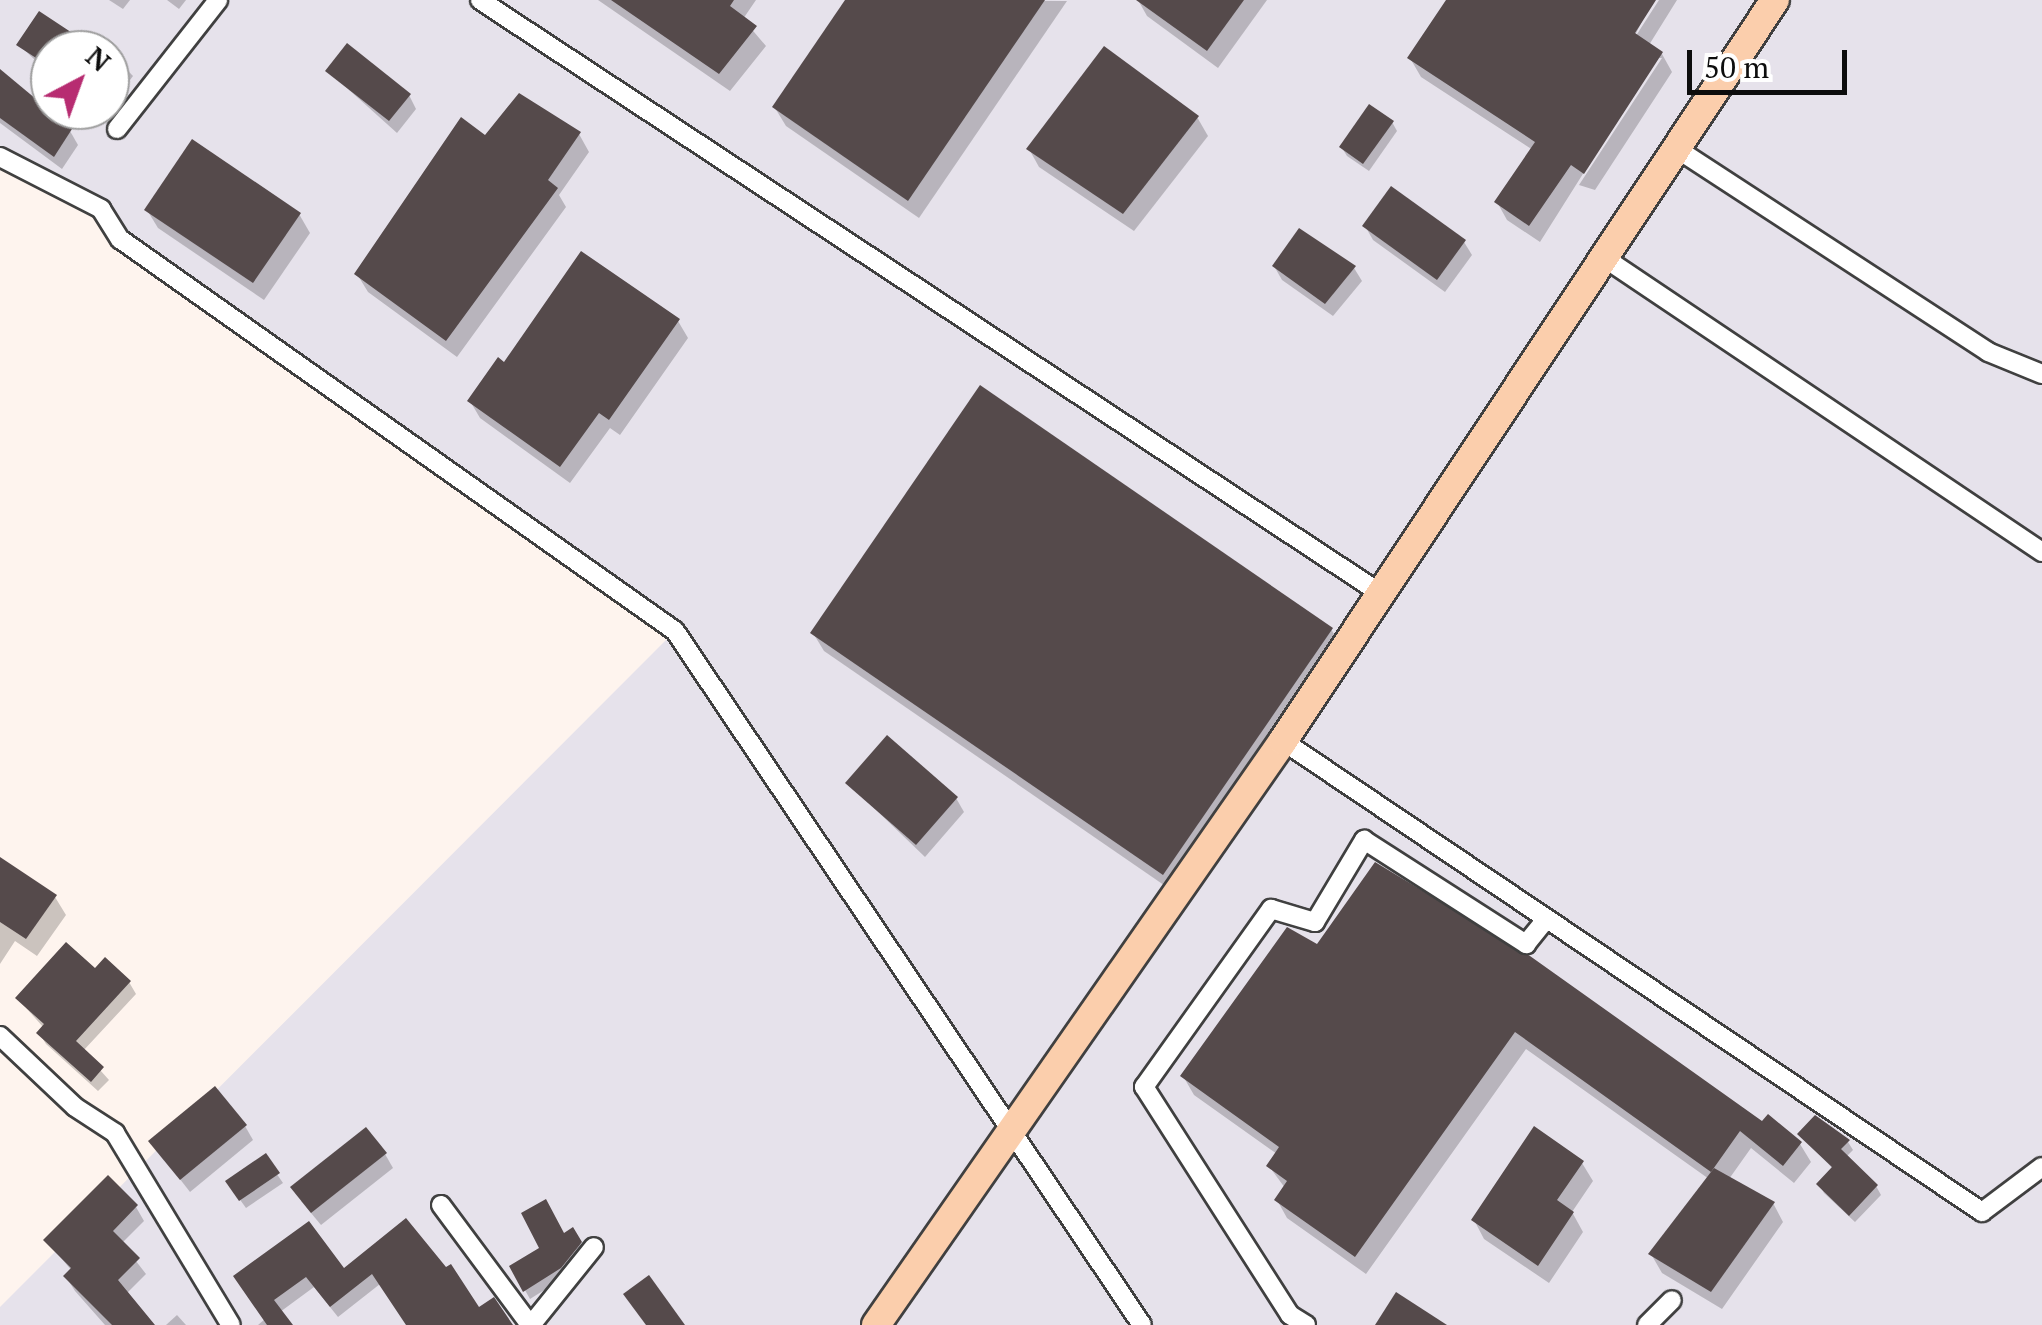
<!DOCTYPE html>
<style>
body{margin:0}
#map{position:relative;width:2042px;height:1325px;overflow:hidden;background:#fef4ee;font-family:"PT Serif",serif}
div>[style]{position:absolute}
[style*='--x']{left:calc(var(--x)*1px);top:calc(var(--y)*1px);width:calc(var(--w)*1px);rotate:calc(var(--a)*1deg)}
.industrial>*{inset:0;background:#e6e2eb}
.shadow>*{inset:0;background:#0003}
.building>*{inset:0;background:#554a4b}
.roads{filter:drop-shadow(2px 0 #404040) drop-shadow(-2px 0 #404040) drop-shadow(0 2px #404040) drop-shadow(0 -2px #404040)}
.minor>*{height:18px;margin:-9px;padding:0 9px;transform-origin:9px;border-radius:9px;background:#fff}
.secondary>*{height:28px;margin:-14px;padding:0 14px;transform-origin:14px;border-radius:14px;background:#fbceac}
span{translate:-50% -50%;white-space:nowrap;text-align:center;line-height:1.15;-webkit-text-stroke:10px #fff;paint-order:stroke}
.north{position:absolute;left:30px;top:30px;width:100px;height:100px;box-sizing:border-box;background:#fff;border:2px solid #9e9e9e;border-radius:50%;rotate:41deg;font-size:28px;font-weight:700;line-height:40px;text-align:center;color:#0d0d0d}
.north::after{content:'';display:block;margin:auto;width:35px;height:45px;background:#b72c71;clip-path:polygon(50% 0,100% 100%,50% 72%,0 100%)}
.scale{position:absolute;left:1687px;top:50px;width:160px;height:45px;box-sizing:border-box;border:5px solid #0d0d0d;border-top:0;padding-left:12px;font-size:30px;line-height:35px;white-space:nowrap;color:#0d0d0d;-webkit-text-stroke:8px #fff;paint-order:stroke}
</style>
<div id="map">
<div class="industrial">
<div style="clip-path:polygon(evenodd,0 0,2042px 0,2042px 1325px,0 1325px,0 1307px,675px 631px,120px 239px,100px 209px,0 157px,0 0,50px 50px,110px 50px,110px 110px,50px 110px,50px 50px)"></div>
</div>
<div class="shadow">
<div style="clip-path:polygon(109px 0,130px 0,123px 9px)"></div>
<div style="clip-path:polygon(167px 0,186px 0,179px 9px)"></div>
<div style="clip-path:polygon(756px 0,743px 19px,766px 46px,730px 91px,598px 0)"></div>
<div style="clip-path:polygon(848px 0,1067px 1px,919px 218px,786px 126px,775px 108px)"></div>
<div style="clip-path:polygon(1138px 0,1267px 0,1218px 68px,1147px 16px)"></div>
<div style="clip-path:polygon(1450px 0,1653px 0,1630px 45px,1659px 0,1677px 0,1649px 45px,1662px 54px,1672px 72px,1595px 190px,1579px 185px,1662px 58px,1656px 58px,1540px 242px,1507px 220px,1497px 202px,1533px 150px,1421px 77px,1410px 58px)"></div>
<div style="clip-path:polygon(19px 45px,93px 50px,50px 50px,50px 74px)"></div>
<div style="clip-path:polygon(110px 52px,133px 76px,110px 107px)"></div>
<div style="clip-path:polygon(328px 71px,409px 95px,416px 109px,397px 133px)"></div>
<div style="clip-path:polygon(0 72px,70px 131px,78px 145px,62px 169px,0 123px)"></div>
<div style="clip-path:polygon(1197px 117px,1208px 136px,1134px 231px,1039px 167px,1029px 149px)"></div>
<div style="clip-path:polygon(1392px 122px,1397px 131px,1369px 171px,1347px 156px,1342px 148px)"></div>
<div style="clip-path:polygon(579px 134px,589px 152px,559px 195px,566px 207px,457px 357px,368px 292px,357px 274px,485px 138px)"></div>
<div style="clip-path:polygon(147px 210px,299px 214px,310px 233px,264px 300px,158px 228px)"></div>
<div style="clip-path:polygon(1365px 226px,1464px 242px,1472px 255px,1445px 292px,1373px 240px)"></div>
<div style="clip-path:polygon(1274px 266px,1354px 268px,1362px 281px,1333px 316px,1282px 280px)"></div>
<div style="clip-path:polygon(678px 321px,688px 338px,620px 435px,610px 428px,570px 483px,480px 418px,470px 401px,505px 365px)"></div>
<div style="clip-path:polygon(1331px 629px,1342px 648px,1174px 892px,824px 651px,813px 633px)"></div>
<div style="clip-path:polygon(848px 783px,956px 798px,964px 812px,925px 857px)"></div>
<div style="clip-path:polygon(0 860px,55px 897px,66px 915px,37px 956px,15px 941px,0 964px)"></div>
<div style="clip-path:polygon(1318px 948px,1800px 1144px,1811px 1162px,1794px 1183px,1751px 1148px,1729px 1179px,1773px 1203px,1783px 1222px,1722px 1309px,1662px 1273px,1651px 1254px,1709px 1179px,1526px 1049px,1366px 1274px,1287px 1218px,1277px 1200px,1285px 1188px,1269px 1166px,1277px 1154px,1194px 1095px,1183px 1076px)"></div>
<div style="clip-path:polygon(95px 972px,129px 982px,136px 994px,83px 1051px,109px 1080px,98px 1091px,46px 1044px,39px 1033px,44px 1028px,18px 999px)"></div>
<div style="clip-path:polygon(245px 1126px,253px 1140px,190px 1192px,151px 1142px)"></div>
<div style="clip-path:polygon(1800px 1134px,1848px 1142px,1853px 1150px,1846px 1157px,1876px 1186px,1881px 1195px,1855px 1222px,1824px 1193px,1819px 1184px,1833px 1169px)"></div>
<div style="clip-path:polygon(385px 1154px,393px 1168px,321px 1225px,301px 1201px)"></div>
<div style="clip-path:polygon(265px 1157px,283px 1183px,246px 1208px,233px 1190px)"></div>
<div style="clip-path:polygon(1582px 1163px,1593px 1181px,1572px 1212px,1583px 1232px,1549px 1283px,1484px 1239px,1474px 1220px)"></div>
<div style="clip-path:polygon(136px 1207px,144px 1221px,122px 1243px,146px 1274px,126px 1294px,152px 1325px,105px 1325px,75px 1291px,66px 1277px,72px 1271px,46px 1240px)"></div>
<div style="clip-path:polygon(406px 1222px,478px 1311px,510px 1325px,407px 1325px,380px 1284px,338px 1317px,314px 1287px,280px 1312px,290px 1325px,258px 1325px,265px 1319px,236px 1277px,344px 1271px)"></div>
<div style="clip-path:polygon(573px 1231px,585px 1252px,565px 1277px,530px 1299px,512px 1267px)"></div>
<div style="clip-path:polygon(177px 1315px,186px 1325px,166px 1325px)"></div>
</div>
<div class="building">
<div style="clip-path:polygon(611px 0,734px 0,730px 6px,757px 26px,719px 74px)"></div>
<div style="clip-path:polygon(845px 0,1045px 0,908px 201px,772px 107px)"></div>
<div style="clip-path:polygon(1136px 0,1244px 0,1207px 51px)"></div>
<div style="clip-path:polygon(1446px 0,1656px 0,1635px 33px,1663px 52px,1584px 174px,1571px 165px,1529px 226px,1494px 202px,1535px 142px,1407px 58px)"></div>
<div style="clip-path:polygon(39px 11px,98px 50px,50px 50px,50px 67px,16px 45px)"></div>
<div style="clip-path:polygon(347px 43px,411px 94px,389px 121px,325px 71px)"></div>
<div style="clip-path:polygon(1104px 46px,1199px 116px,1123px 214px,1026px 149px)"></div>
<div style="clip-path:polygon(0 69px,72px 129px,54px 157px,0 118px)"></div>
<div style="clip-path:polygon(519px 93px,581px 132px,548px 180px,558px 188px,446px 341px,354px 274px,461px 117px,485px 135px)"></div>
<div style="clip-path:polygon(1369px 104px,1394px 121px,1363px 164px,1339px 147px)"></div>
<div style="clip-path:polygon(192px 139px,301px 213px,253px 283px,144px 210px)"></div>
<div style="clip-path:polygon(1391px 186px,1466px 240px,1437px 280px,1362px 226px)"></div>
<div style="clip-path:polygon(1299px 228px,1356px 266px,1325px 304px,1272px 266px)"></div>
<div style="clip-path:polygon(581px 251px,680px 319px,609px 420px,599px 413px,560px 467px,467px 401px,498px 357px,504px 362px)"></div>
<div style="clip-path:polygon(980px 385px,1333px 628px,1163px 875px,810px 633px)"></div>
<div style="clip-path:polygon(887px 735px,958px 797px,916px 845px,845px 783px)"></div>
<div style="clip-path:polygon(0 857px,57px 895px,26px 939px,0 922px)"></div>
<div style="clip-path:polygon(1375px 862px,1530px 956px,1762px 1121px,1768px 1114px,1802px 1142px,1783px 1166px,1740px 1131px,1711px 1172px,1515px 1032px,1355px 1257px,1274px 1200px,1287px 1181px,1266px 1166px,1279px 1147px,1180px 1076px,1287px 927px,1317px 944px)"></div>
<div style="clip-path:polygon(66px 942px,95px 968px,105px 957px,131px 981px,76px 1041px,104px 1067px,91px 1082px,36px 1033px,44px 1024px,15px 998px)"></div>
<div style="clip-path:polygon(215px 1086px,247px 1125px,180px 1180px,148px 1141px)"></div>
<div style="clip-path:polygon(1815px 1115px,1850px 1140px,1841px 1149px,1878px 1185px,1849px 1216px,1816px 1184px,1832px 1167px,1797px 1134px)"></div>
<div style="clip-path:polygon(1534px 1126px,1584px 1161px,1557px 1200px,1574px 1212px,1538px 1266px,1471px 1220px)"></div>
<div style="clip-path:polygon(366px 1127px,387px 1153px,311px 1213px,290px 1187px)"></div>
<div style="clip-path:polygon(266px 1153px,280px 1173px,239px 1201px,225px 1181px)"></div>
<div style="clip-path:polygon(1714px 1168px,1775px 1202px,1711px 1292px,1648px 1254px)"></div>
<div style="clip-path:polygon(108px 1175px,138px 1205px,113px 1231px,140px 1258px,118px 1280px,155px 1325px,112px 1325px,63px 1276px,71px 1268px,43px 1240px)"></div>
<div style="clip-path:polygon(546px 1199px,564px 1233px,573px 1227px,582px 1242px,561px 1268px,523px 1292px,509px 1266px,539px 1248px,521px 1213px)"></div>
<div style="clip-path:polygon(406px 1218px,446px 1267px,451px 1264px,479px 1307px,494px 1297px,513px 1325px,406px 1325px,372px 1274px,330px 1307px,306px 1277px,274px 1300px,293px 1325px,267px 1325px,233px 1276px,309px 1221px,344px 1268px)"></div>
<div style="clip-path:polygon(649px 1275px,685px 1325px,646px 1325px,623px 1294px)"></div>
<div style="clip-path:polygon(1396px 1292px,1447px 1325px,1375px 1325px)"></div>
</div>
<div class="roads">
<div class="minor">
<div style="--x:480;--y:0;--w:1078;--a:33.38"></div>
<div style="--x:117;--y:129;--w:164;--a:-51.9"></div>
<div style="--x:1677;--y:149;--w:371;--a:33.1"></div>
<div style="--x:1988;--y:352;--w:58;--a:22.2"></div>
<div style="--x:0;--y:157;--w:114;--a:27.2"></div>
<div style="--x:101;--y:209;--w:36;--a:58"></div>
<div style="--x:120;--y:239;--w:679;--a:35.23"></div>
<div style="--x:675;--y:631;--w:836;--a:56.06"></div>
<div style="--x:1603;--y:257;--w:529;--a:33.9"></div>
<div style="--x:1283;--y:741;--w:843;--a:33.97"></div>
<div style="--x:1982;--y:1212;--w:75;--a:-36.9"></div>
<div style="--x:0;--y:1036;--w:103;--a:43.4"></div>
<div style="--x:75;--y:1107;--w:48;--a:33"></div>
<div style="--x:115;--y:1133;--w:224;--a:58.9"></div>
<div style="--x:441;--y:1205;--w:149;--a:53.4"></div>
<div style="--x:531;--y:1325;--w:100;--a:-51.1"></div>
<div style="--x:1306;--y:1325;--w:19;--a:-148"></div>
<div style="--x:1290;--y:1315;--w:271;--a:-122.6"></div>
<div style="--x:1144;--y:1087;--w:219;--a:-54.5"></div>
<div style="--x:1271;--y:909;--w:46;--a:16.5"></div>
<div style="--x:1315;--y:922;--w:96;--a:-59.1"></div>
<div style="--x:1364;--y:840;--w:193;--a:32.7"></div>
<div style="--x:1526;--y:944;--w:32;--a:-51"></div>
<div style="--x:1647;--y:1325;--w:35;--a:-45"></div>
</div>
<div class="secondary">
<div style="--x:876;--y:1325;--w:712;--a:-55.13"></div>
<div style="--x:1283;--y:741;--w:889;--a:-56.42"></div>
</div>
</div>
<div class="north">N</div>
<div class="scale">50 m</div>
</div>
